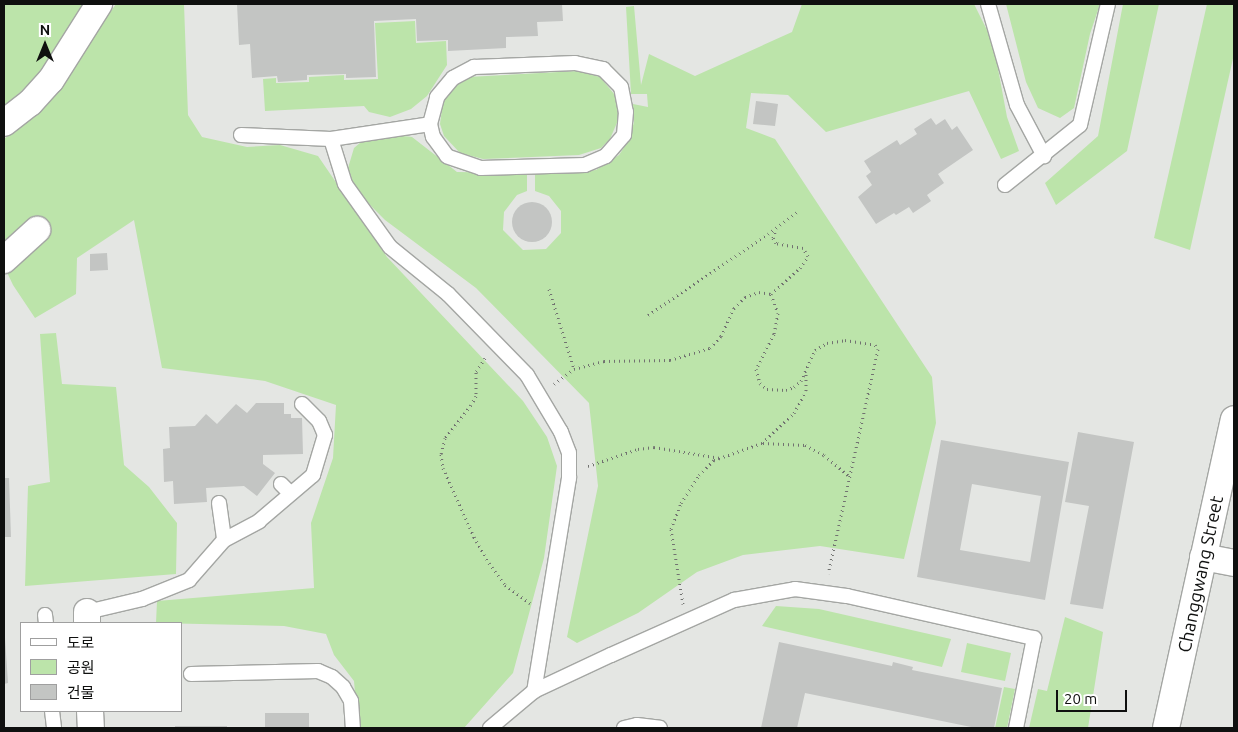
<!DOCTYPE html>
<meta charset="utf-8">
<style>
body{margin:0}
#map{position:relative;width:1238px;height:732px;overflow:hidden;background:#e4e6e3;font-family:Ubuntu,"Noto Sans KR",sans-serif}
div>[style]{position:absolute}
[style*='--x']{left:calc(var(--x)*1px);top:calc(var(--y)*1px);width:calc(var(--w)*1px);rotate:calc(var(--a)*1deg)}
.green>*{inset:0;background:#bce4aa}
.building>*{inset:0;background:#c3c5c3}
.round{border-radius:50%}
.path>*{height:3px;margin-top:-1.5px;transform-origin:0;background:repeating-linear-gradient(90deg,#717270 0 1px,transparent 0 5px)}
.roads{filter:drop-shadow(1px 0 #a4a6a3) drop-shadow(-1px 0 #a4a6a3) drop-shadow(0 1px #a4a6a3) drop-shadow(0 -1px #a4a6a3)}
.service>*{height:14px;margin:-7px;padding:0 7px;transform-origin:7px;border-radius:7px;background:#fff}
.minor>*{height:26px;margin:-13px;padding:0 13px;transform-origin:13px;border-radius:13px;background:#fff}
span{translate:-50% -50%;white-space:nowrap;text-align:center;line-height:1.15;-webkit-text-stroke:4px #fff;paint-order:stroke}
.street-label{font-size:18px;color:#0f100f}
.frame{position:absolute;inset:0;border:5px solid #0f100f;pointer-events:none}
.legend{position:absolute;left:20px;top:622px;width:162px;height:90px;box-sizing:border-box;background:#fff;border:1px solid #9f9f9f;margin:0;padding:6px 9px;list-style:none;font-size:15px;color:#0f100f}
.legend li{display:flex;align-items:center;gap:10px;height:25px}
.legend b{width:25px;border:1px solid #9f9f9f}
.north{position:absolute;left:20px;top:20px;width:50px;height:50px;-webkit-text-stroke:4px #fff;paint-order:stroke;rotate:0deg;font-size:14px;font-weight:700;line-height:20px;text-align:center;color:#0f100f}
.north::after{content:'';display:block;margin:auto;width:18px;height:22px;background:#0f100f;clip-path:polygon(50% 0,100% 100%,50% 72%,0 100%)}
.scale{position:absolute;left:1056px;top:690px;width:71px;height:22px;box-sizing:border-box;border:2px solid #0f100f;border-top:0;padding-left:6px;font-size:15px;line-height:18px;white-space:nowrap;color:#0f100f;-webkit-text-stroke:4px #fff;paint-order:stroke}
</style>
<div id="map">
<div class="green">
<div style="clip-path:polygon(4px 4px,83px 4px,39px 74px,4px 108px)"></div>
<div style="clip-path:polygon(116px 4px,184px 4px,188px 115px,202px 137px,247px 147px,280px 145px,318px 156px,387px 257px,523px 401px,547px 437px,557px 466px,544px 558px,513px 673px,464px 728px,358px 728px,354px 681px,334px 655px,326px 634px,284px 626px,156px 623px,157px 601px,314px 588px,311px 523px,333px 458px,336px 405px,265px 381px,162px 368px,134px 220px,77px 258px,76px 294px,35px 318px,13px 285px,4px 266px,51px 227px,36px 218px,4px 247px,4px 139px,44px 107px)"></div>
<div style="clip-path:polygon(802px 4px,974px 4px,993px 42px,1007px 117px,1019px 151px,1001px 159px,969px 91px,826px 132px,788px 95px,751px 93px,746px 128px,775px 139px,932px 377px,936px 423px,904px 559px,820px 546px,743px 555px,697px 572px,638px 613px,577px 643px,567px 637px,598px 486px,589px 403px,476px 288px,385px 220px,356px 191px,348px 168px,354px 148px,367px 137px,387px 134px,412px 137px,457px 172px,527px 173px,527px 191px,517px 195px,504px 212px,503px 230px,523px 250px,546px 249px,561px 233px,561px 211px,549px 196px,535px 191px,535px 174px,596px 170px,619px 155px,629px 140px,634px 122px,633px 104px,648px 107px,647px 94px,631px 94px,626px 7px,634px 6px,641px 85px,649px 54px,695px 76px,792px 32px)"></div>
<div style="clip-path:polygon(1006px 4px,1100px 4px,1090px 34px,1074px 108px,1060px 118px,1038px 108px,1026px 82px)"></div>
<div style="clip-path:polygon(1123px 4px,1159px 4px,1127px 151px,1056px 205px,1045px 183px,1098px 136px)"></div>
<div style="clip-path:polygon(1207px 4px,1234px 4px,1234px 54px,1190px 250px,1154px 238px)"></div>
<div style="clip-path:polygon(415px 21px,416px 43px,446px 41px,447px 65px,427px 96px,411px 109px,390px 117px,369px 112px,364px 106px,265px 111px,263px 79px,276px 78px,276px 83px,309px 82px,309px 77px,344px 75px,344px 80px,378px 79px,375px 23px)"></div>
<div style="clip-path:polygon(577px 71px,600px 77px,615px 95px,619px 118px,610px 139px,601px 148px,579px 155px,483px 159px,460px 153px,444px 136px,440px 124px,443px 101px,458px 83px,468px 77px)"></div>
<div style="clip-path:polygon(56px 333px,62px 384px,116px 387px,124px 465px,149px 487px,177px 523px,176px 574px,25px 586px,28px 486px,50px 482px,40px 334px)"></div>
<div style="clip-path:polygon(776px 606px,819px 609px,951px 639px,942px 667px,762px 626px)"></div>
<div style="clip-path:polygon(1065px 617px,1103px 632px,1088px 728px,1029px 728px,1038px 689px,1047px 691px)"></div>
<div style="clip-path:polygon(967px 643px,1011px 653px,1005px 681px,961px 672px)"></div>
<div style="clip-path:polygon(1004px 687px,1015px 689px,1007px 728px,995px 728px)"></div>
</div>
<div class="building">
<div style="clip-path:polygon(237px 4px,562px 4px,563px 21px,537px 22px,538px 36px,506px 37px,506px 48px,448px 51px,448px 40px,417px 41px,416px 19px,374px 21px,376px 77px,346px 78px,346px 74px,307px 75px,307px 80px,278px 82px,277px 76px,252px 78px,250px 44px,239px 45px)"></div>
<div style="clip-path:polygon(756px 101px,778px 104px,775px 126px,753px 124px)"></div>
<div style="clip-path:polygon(931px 118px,936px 125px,945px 119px,952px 130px,957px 126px,973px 150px,938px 174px,944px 183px,927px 195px,931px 201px,913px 213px,909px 207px,896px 215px,894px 213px,876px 224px,858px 197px,872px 185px,866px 176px,871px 172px,864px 161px,897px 140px,900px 145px,917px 134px,914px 129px)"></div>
<div class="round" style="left:512px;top:202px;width:40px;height:40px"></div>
<div style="clip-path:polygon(107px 253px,108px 270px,90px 271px,90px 254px)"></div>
<div style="clip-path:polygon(256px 403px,284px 403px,284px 414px,291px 414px,291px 418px,302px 418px,303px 454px,263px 455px,263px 464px,275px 473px,257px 496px,244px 486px,206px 488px,207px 502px,174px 504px,173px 481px,164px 482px,163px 449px,170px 448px,169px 427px,195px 426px,206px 414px,217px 424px,236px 404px,247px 413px)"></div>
<div style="clip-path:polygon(1078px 432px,1134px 442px,1103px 609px,1070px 604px,1089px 506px,1065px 502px)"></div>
<div style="clip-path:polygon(evenodd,941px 440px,1069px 462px,1045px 600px,917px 577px,941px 440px,972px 484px,1041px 496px,1030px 562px,960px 550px,972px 484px)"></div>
<div style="clip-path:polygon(4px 478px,9px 478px,11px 537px,4px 537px)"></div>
<div style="clip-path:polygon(4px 623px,8px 683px,4px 684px)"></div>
<div style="clip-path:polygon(779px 642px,892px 666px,893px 662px,913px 667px,912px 670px,1002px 688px,994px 728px,976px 728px,805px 693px,797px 728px,761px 728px)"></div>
<div style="clip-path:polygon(265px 713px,309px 713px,309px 728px,265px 728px)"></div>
<div style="clip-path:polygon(175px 726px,227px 726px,227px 728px,175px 728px)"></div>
</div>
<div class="path">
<div style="--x:549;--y:289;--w:84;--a:72.6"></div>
<div style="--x:771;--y:294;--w:39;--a:-42"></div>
<div style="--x:800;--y:268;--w:14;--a:-56"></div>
<div style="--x:808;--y:256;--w:9;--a:-122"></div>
<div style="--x:803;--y:248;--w:27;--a:-170"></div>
<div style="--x:776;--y:243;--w:6;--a:-121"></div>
<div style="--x:773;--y:238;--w:9;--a:-72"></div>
<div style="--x:648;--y:315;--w:145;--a:-34"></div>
<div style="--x:768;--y:234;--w:38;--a:-37"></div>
<div style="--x:485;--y:358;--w:17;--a:123"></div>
<div style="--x:476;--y:372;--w:24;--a:90"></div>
<div style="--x:476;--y:396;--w:10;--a:119"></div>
<div style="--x:471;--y:405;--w:42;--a:128.2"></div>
<div style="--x:445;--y:438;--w:16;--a:104"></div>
<div style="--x:441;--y:454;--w:14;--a:82"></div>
<div style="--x:443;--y:468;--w:76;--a:65.8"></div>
<div style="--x:474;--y:537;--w:30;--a:60"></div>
<div style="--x:489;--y:563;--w:27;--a:54"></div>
<div style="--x:505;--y:585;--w:31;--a:36"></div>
<div style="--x:554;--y:384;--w:25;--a:-37"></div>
<div style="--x:574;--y:369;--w:31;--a:-15"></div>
<div style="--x:604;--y:361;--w:66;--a:-0.9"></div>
<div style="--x:670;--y:360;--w:42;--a:-16.7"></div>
<div style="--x:710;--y:348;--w:16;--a:-47"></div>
<div style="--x:721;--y:336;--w:31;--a:-65"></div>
<div style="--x:734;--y:308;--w:16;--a:-45"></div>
<div style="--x:745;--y:297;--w:15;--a:-20"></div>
<div style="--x:759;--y:292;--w:12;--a:9"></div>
<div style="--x:771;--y:294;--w:20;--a:70"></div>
<div style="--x:778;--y:313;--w:21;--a:101"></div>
<div style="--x:774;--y:334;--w:39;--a:117"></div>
<div style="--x:756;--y:369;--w:15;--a:74"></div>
<div style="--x:760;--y:383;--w:9;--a:41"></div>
<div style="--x:767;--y:389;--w:19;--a:3"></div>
<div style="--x:786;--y:390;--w:9;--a:-21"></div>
<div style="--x:794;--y:387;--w:9;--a:-41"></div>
<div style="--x:801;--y:381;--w:34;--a:-66"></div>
<div style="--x:815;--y:350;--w:14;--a:-30"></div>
<div style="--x:827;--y:343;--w:18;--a:-9"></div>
<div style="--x:845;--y:340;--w:30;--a:9"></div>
<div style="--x:875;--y:345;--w:5;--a:53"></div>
<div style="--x:878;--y:349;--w:230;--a:102.5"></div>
<div style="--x:763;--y:443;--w:42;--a:2.7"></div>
<div style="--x:805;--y:445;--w:21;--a:28"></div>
<div style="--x:824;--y:455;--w:34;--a:40"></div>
<div style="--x:588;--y:466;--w:53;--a:-18.8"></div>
<div style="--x:638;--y:449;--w:16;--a:-7"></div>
<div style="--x:654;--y:447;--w:67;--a:9.5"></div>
<div style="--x:683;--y:604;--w:76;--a:-99.1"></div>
<div style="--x:671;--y:529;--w:28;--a:-69"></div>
<div style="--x:681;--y:503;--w:33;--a:-57"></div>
<div style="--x:699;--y:475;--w:21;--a:-45"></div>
<div style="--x:714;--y:460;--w:51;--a:-19.5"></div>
<div style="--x:762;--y:443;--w:44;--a:-43.2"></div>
<div style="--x:794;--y:413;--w:25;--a:-61"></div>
<div style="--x:806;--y:391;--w:20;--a:-90"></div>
</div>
<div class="roads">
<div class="service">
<div style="--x:988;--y:4;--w:105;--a:74"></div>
<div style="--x:1017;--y:105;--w:58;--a:62.1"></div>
<div style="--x:575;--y:63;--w:29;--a:12"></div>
<div style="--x:603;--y:69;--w:25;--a:45"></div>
<div style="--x:621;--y:87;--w:25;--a:79"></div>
<div style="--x:626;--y:112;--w:23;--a:95"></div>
<div style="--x:624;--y:135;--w:28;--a:131"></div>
<div style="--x:606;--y:156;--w:23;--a:157"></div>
<div style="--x:585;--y:165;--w:104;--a:178.3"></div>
<div style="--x:481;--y:168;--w:36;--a:-161"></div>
<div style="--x:447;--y:156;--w:24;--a:-126"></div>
<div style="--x:433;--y:137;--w:13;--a:-103"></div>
<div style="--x:430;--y:124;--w:28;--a:-75"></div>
<div style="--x:437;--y:97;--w:25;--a:-50"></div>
<div style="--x:453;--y:78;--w:24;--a:-28"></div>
<div style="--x:474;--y:67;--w:101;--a:-2.3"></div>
<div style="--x:241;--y:135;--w:90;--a:2.5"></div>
<div style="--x:331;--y:139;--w:100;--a:-8.6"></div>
<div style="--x:331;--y:139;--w:47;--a:72.7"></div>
<div style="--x:345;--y:184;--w:77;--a:54.5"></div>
<div style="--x:390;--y:247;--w:75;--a:39"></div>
<div style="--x:448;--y:294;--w:113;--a:45.7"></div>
<div style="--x:527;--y:375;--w:66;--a:59.2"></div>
<div style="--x:561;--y:432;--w:22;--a:69"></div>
<div style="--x:569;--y:453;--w:25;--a:90"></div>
<div style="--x:569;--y:478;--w:216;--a:99.3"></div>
<div style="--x:1005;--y:185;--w:96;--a:-38.7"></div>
<div style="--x:1080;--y:125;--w:124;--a:-77"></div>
<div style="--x:281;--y:484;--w:13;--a:45"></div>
<div style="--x:219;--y:503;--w:37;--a:82"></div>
<div style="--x:87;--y:612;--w:57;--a:-13.3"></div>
<div style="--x:142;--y:599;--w:51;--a:-22"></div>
<div style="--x:189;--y:580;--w:53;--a:-48.8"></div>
<div style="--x:224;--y:540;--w:40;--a:-28"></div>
<div style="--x:259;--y:521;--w:71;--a:-40.4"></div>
<div style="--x:313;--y:475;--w:42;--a:-73.3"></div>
<div style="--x:325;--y:435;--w:15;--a:-113"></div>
<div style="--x:319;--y:421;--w:24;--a:-135"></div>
<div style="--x:45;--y:615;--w:8;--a:83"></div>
<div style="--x:191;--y:674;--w:127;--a:-1.4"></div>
<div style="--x:318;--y:671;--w:15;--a:23"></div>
<div style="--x:332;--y:677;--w:15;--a:42"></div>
<div style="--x:343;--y:687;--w:16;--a:60"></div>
<div style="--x:351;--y:701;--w:27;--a:86"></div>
<div style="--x:52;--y:711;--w:17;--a:83"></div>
<div style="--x:490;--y:728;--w:57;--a:-40.1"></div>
<div style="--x:534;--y:691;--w:85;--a:-25.1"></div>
<div style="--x:611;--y:655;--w:135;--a:-24.1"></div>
<div style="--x:734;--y:600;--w:62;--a:-10.2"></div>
<div style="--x:795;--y:589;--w:52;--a:7.7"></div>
<div style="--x:847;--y:596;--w:192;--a:12.7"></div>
<div style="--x:1034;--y:638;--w:92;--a:101.3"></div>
<div style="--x:624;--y:728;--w:13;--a:-13"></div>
<div style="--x:637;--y:725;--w:23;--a:7"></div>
</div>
<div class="minor">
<div style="--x:4;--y:123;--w:33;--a:-38"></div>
<div style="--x:30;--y:103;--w:31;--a:-48"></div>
<div style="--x:51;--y:80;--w:90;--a:-57.7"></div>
<div style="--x:4;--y:260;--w:45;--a:-42.3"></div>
<div style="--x:1203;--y:557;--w:32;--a:11"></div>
<div style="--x:87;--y:612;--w:11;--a:90"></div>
<div style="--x:90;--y:711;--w:17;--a:87"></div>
<div style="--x:1166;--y:728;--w:316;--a:-77.6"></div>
</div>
</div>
<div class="street-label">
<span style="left:1200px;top:574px;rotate:-78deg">Changgwang Street</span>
</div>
<div class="frame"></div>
<ul class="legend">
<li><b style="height:6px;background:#fff"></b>도로</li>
<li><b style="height:14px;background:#bce4aa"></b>공원</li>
<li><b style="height:14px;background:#c3c5c3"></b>건물</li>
</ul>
<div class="north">N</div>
<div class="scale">20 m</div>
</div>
